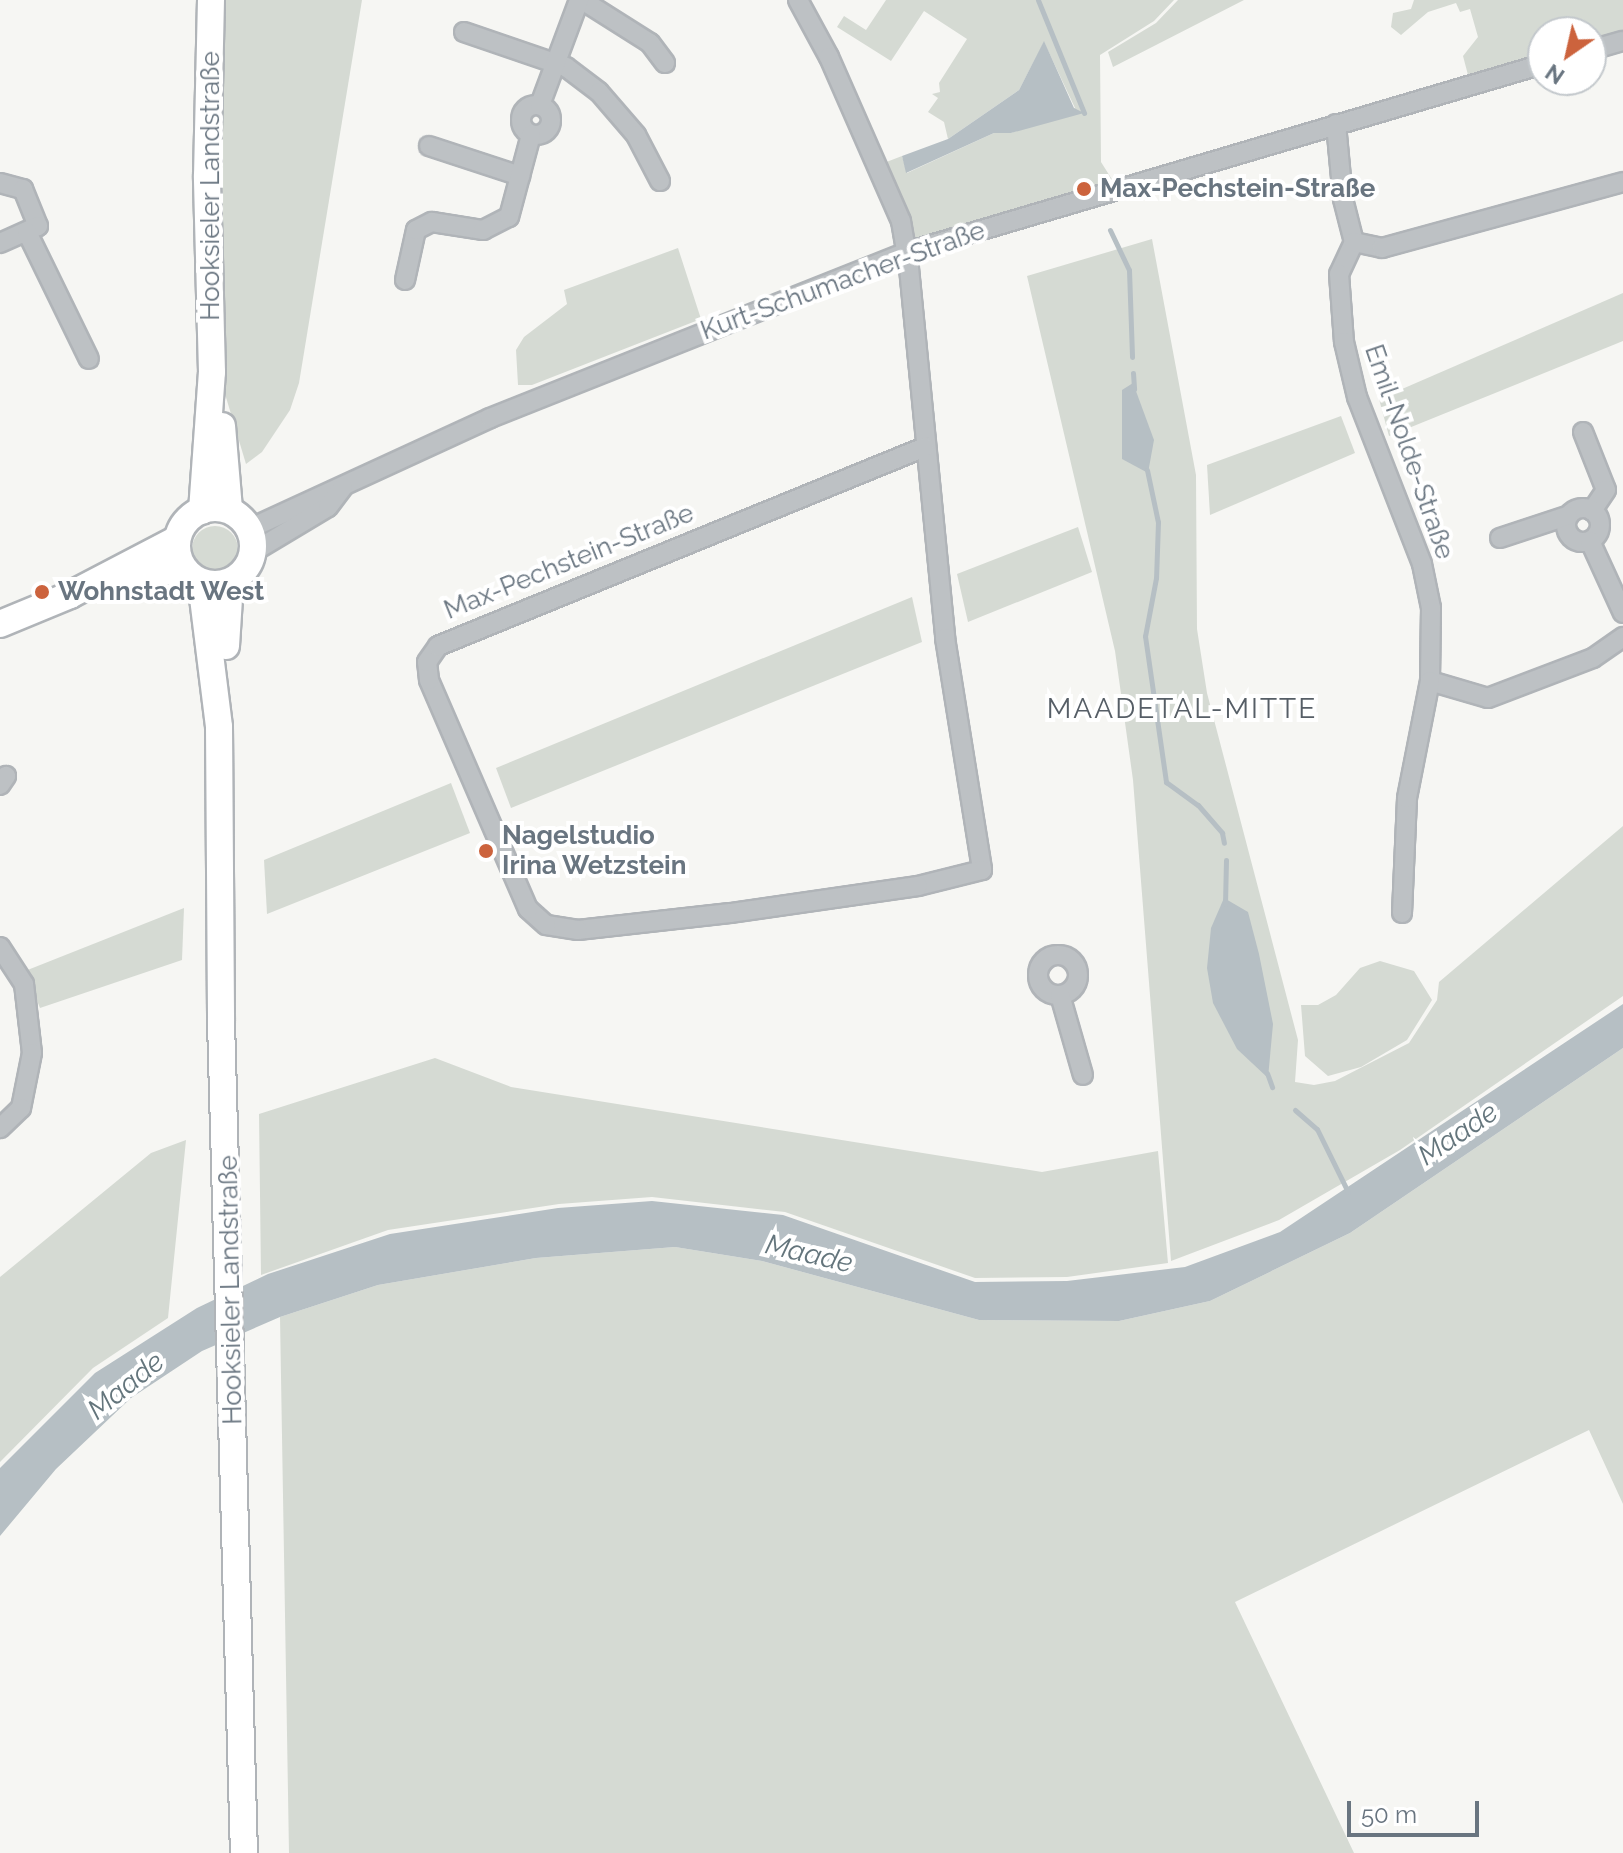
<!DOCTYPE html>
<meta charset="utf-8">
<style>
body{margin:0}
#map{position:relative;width:1623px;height:1853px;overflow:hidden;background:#f6f6f3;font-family:Raleway,sans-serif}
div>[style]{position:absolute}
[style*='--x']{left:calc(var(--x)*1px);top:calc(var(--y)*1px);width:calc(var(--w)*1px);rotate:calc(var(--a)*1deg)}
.green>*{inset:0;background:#d5dad3}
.round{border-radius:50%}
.water>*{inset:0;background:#b6bfc4}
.stream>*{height:5px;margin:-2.5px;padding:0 2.5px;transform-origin:2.5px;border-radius:2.5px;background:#b6bfc4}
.roads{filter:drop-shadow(2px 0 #b0b4b8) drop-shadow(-2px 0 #b0b4b8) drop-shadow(0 2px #b0b4b8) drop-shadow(0 -2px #b0b4b8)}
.street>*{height:18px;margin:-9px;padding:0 9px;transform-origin:9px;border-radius:9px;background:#bdc1c4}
.street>.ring{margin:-9px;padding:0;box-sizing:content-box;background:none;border:18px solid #bdc1c4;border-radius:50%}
.secondary>*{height:26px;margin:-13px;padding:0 13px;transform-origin:13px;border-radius:13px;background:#fff}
.secondary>.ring{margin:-13px;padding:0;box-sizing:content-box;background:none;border:26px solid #fff;border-radius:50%}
.dots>*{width:22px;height:22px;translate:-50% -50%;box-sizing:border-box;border:4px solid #fff;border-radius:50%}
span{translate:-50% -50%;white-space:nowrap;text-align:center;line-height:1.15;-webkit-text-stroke:8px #fff;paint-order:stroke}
.street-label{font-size:26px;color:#697580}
.poi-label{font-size:26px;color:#697580;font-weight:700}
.left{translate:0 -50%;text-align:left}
.neighbourhood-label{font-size:28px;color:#565e66;letter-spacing:2px}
.water-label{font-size:28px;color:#64757c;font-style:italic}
.north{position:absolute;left:1527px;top:16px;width:80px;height:80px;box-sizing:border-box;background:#fff;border:2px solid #c3c8cc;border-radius:50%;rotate:214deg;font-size:22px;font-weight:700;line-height:32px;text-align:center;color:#697580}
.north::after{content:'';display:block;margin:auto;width:28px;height:36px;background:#cc633d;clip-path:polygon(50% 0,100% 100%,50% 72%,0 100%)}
.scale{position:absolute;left:1347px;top:1801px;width:132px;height:36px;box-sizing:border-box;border:4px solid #697580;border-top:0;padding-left:10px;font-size:24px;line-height:28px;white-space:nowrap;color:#697580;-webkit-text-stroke:6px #fff;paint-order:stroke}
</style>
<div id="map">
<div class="green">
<div style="clip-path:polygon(226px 0,362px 0,299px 383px,290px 410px,262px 452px,246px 464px,225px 394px,223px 365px,220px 121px)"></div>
<div style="clip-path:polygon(886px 0,1174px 0,1154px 21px,1100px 55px,1101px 162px,1118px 189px,907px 252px,876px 166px,902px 156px,907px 173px,994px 133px,1011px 133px,1075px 108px,1044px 42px,1019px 90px,948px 139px,944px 122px,928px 112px,938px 98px,932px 94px,940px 92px,939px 83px,967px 39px,924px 11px,891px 61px,837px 27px,844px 16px,866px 30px)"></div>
<div style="clip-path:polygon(1178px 0,1244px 0,1113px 67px,1108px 52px,1156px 23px)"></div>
<div style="clip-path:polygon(1414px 0,1623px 0,1623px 32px,1591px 43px,1591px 32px,1543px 32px,1543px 53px,1468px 75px,1463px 56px,1478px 37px,1470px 9px,1460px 12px,1456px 3px,1428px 12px,1401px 35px,1391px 27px,1393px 13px,1411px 9px)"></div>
<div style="clip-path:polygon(1152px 239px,1196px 475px,1197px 629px,1207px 693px,1298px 1040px,1295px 1082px,1314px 1085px,1335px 1081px,1409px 1043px,1437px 1000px,1439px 982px,1623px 826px,1623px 996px,1400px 1150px,1279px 1220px,1171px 1261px,1133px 780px,1115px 651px,1027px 276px)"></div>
<div style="clip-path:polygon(678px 248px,701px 319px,532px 385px,518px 385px,516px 350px,524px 337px,567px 304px,564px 290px)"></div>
<div style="clip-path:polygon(1623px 293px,1623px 341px,1389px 436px,1379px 399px)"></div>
<div style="clip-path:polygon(1341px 416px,1355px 453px,1210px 515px,1207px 465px)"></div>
<div class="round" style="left:192px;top:526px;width:46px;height:46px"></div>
<div style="clip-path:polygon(1078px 527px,1092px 572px,968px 622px,957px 574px)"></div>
<div style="clip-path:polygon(912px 597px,922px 642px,511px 808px,496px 768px)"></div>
<div style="clip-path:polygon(451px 783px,470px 833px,267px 914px,264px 860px)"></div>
<div style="clip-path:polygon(184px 908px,182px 960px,40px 1008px,25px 971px)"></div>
<div style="clip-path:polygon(1380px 961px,1414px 971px,1432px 1000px,1407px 1040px,1361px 1067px,1328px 1076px,1305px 1056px,1301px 1005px,1318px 1005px,1336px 995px,1360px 968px)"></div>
<div style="clip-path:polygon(1623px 1048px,1623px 1504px,1589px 1430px,1235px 1602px,1354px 1853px,289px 1853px,280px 1317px,378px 1285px,536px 1258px,675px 1247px,762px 1261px,979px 1320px,1119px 1321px,1210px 1301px,1350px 1233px)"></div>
<div style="clip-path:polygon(435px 1058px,511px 1087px,1042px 1172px,1158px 1151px,1168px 1263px,1067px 1277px,975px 1278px,785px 1212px,652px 1197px,559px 1204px,388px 1230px,261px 1275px,259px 1114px)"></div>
<div style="clip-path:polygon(186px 1140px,168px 1318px,93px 1368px,0 1462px,0 1277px,151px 1153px)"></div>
</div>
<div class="water">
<div style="clip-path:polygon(1044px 41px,1074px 108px,1084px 113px,1011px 133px,994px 133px,906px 173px,902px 156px,948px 139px,1019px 90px)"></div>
<div style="clip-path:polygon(1133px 383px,1154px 440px,1148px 473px,1122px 459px,1122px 390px)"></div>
<div style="clip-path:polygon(1224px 898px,1248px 912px,1259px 954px,1273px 1024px,1268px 1078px,1237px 1049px,1213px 1003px,1207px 968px,1211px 928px)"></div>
<div style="clip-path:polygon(1623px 1004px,1623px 1048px,1350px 1233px,1210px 1301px,1119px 1321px,979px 1320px,762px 1261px,675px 1247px,536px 1258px,378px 1285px,280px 1317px,202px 1351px,131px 1398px,56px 1469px,0 1536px,0 1468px,95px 1373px,197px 1308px,268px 1274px,390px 1234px,558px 1208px,652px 1201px,783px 1215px,975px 1282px,1067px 1281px,1185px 1267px,1280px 1232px)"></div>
</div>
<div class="stream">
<div style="--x:1038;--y:0;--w:122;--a:67.8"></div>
<div style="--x:1110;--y:230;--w:44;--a:64.6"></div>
<div style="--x:1129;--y:270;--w:87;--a:88"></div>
<div style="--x:1133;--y:373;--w:16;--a:86"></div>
<div style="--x:1147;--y:470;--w:53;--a:78.1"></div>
<div style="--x:1158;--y:522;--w:56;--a:92"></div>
<div style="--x:1156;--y:578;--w:59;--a:100.7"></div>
<div style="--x:1145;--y:636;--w:148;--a:81.8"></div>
<div style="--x:1166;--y:782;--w:39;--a:36"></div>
<div style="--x:1198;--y:805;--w:37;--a:49"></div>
<div style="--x:1222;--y:833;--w:10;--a:79"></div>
<div style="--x:1225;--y:904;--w:44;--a:-88.7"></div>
<div style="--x:1267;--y:1073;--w:15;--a:70"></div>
<div style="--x:1295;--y:1110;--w:29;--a:41"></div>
<div style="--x:1317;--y:1129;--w:70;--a:63.8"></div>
</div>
<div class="roads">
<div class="street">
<div style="--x:582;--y:0;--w:80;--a:32.3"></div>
<div style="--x:650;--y:43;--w:25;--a:53"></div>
<div style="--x:798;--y:0;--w:65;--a:61.5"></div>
<div style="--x:829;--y:57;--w:179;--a:66.3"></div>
<div style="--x:901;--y:221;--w:48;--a:80.3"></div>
<div style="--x:909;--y:268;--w:372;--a:84.4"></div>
<div style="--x:945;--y:638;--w:235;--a:80.9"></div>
<div style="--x:982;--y:870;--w:66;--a:166"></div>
<div style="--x:918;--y:886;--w:190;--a:171.8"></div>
<div style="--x:730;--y:913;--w:153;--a:173.6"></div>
<div style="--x:578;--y:930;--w:32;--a:-171"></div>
<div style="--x:546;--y:925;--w:24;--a:-138"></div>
<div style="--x:528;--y:909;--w:249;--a:-113.4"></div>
<div style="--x:429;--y:680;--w:18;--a:-96"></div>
<div style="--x:427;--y:662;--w:19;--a:-55"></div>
<div style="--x:438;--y:646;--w:526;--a:-22.23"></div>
<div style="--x:464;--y:32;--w:108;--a:18.9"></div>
<div style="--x:566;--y:67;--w:41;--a:37.1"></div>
<div style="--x:599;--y:92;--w:57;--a:49.3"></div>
<div style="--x:636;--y:135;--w:52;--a:62.4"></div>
<div style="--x:1591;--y:50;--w:33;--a:-16"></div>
<div class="ring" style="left:521px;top:105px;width:12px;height:12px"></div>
<div style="--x:540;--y:105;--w:112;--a:-69.6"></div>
<div style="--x:1336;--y:124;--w:75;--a:84.7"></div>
<div style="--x:1343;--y:199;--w:44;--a:75.7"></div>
<div style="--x:1354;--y:242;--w:35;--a:115"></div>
<div style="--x:1339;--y:274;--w:68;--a:85.8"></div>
<div style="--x:1344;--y:342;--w:57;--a:76.7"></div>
<div style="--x:1357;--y:397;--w:179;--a:68.7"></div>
<div style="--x:1422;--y:564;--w:45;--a:78.4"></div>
<div style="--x:1431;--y:608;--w:73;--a:90.8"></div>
<div style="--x:1430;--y:681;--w:60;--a:16.3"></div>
<div style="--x:1488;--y:698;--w:112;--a:-20.9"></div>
<div style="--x:1593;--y:658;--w:37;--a:-35"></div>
<div style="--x:429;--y:146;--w:96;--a:18.2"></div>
<div style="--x:0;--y:183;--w:24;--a:15"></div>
<div style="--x:23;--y:189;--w:40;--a:68"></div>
<div style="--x:38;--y:226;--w:42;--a:155.9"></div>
<div style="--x:27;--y:232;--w:141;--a:64"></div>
<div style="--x:1354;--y:242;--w:29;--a:12"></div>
<div style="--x:1382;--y:248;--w:250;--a:-15.3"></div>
<div style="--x:405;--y:280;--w:51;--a:-77.6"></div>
<div style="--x:416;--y:230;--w:18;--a:-27"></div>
<div style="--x:432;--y:222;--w:52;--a:8.9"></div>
<div style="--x:483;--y:230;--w:29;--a:-27"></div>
<div style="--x:509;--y:217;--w:85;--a:-75"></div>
<div style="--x:1583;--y:432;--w:62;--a:68.4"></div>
<div style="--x:1606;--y:490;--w:25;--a:124"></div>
<div class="ring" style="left:1566px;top:508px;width:16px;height:16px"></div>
<div style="--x:249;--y:529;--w:265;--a:-24.7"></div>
<div style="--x:490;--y:418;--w:449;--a:-21.7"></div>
<div style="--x:907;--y:252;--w:663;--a:-16.47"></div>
<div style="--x:1500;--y:538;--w:71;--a:-18.2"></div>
<div style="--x:1590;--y:541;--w:79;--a:65.4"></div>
<div style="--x:253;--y:552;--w:87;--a:-31"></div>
<div style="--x:328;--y:507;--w:25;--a:-53"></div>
<div style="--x:0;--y:785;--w:11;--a:-56"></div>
<div style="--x:1402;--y:913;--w:115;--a:-87.5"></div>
<div style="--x:1407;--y:798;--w:119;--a:-78.9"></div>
<div style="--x:0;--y:947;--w:44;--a:57"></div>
<div style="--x:24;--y:984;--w:69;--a:83.4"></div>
<div style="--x:32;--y:1053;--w:56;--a:101.3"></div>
<div style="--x:21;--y:1108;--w:29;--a:136"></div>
<div class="ring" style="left:1038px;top:955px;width:22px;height:22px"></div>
<div style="--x:1060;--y:995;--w:83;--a:74"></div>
</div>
<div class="secondary">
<div style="--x:222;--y:426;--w:84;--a:85.2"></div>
<div class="ring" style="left:177px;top:508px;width:50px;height:50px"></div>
<div style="--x:202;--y:511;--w:139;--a:-85.9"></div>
<div style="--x:212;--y:372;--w:196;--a:-91.5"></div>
<div style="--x:207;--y:176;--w:176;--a:-88.7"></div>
<div style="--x:201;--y:582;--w:146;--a:82.9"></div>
<div style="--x:219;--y:727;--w:294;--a:89.6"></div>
<div style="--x:221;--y:1021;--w:832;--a:88.42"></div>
<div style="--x:120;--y:585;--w:41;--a:-18.4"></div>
<div style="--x:159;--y:572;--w:27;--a:-2"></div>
<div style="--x:0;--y:624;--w:76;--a:-22.5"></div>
<div style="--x:70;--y:595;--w:121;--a:-27.6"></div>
<div style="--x:226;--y:646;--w:64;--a:-86.4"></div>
</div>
</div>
<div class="dots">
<div style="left:1084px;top:189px;background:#cc633d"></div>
<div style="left:42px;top:592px;background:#cc633d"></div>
<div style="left:486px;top:851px;background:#cc633d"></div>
</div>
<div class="street-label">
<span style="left:211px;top:186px;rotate:-90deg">Hooksieler Landstraße</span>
<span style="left:843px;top:281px;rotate:-20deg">Kurt-Schumacher-Straße</span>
<span style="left:1409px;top:452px;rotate:71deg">Emil-Nolde-Straße</span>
<span style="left:569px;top:562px;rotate:-22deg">Max-Pechstein-Straße</span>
<span style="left:231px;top:1290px;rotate:-91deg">Hooksieler Landstraße</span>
</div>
<div class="poi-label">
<span class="left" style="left:1100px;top:189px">Max-Pechstein-Straße</span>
<span class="left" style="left:58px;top:592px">Wohnstadt West</span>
<span class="left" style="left:502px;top:851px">Nagelstudio<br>Irina Wetzstein</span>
</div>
<div class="neighbourhood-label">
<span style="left:1182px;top:709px">MAADETAL-MITTE</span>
</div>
<div class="water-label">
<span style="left:1458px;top:1134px;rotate:-34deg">Maade</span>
<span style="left:809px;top:1254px;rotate:13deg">Maade</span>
<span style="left:126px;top:1386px;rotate:-39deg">Maade</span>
</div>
<div class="north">N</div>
<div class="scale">50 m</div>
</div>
